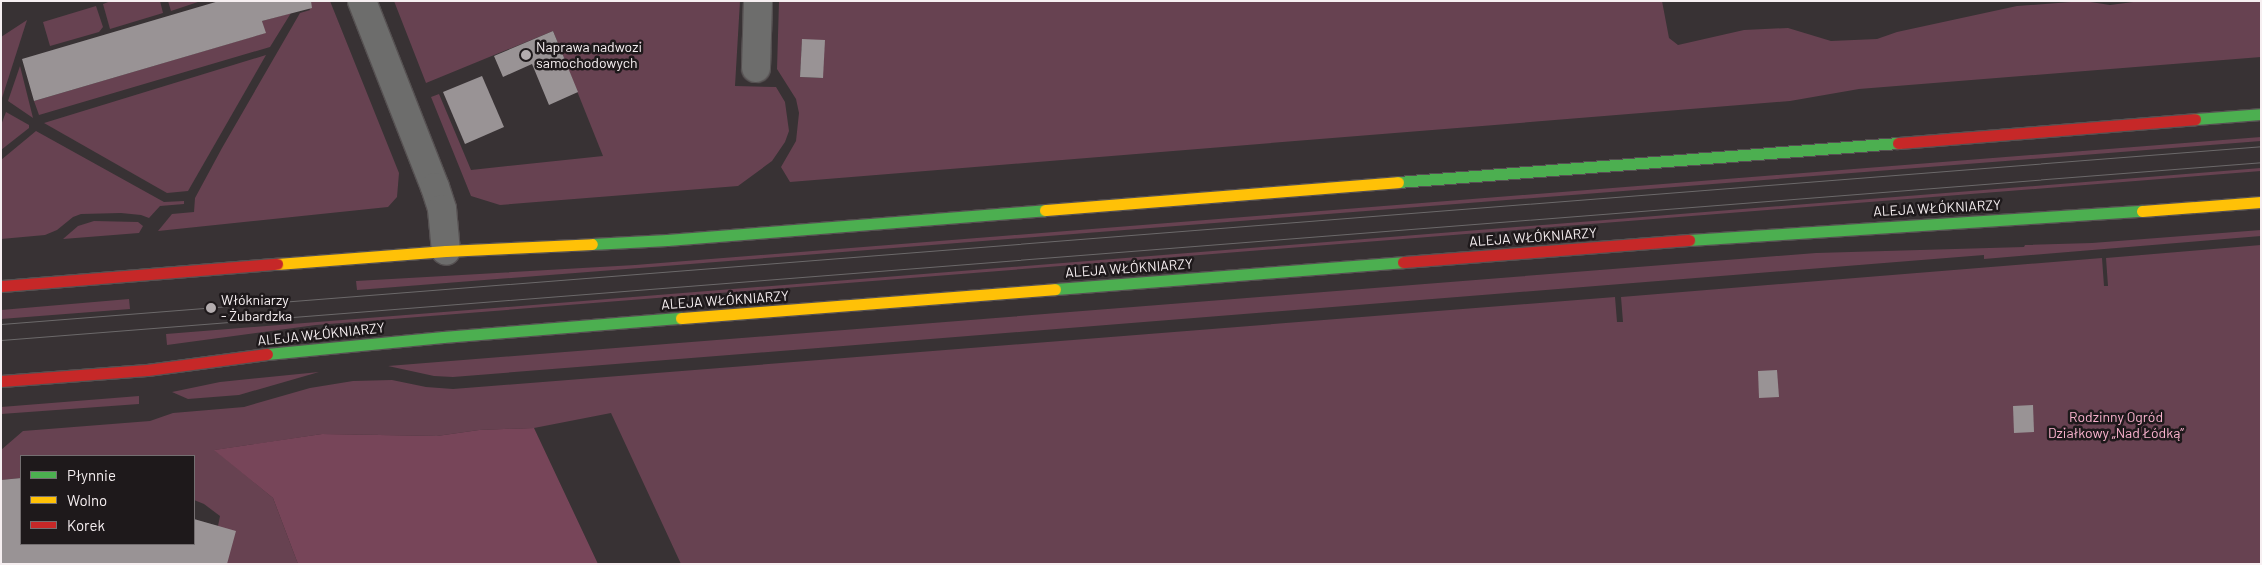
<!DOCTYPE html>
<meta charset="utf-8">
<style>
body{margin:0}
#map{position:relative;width:2262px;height:565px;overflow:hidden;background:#383234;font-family:Barlow,sans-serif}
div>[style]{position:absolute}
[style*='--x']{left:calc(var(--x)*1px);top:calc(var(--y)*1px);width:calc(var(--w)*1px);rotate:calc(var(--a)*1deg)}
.green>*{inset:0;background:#674251}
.forest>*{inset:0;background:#774559}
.building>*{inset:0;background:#999395}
.roads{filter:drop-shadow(1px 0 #565152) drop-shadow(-1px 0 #565152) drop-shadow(0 1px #565152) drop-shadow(0 -1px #565152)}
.street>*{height:28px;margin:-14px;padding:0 14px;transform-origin:14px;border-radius:14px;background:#6d6d6c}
.fast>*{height:11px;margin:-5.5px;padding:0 5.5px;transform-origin:5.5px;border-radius:5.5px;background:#4caf50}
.slow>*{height:11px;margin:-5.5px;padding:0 5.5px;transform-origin:5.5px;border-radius:5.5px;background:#ffc107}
.jam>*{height:11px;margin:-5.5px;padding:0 5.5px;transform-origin:5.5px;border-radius:5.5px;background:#c62828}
.tram>*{height:1px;margin:-0.5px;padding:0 0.5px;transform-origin:0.5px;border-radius:0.5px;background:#6c696a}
.dots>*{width:14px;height:14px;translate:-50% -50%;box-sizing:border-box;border:2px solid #1e191b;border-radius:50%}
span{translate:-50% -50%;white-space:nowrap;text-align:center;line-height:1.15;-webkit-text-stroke:5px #1e191b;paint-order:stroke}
.poi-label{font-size:14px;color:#f6eff1}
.left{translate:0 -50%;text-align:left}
.street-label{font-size:14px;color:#f6eff1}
.park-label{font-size:14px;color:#f9b2cd}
.frame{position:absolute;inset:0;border:2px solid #f6eff1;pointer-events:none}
.legend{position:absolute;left:20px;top:455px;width:175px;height:90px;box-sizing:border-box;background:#1e191b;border:1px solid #746f71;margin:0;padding:6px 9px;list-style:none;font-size:15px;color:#f6eff1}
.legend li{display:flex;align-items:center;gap:10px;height:25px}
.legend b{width:25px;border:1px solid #746f71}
</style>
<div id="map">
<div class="green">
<div style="clip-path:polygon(111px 1px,160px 1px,163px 13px,110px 29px,103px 4px)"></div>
<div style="clip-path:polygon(168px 1px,201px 1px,171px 11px)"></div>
<div style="clip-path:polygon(307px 1px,330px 1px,399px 173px,397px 197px,388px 207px,158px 231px,172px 214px,194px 212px,195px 198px,222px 148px,300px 13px,310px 10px)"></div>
<div style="clip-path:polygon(394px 1px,740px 1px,735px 86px,776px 87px,785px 102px,789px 131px,785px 142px,772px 161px,738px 186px,500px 205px,471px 196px,431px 97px,439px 94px,471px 170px,603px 156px,553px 31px,426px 83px)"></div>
<div style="clip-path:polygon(evenodd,779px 1px,1662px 1px,1669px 38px,1678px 45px,1744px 30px,1788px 28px,1831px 41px,1877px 39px,1897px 32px,2017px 6px,2084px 1px,2110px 5px,2141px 1px,2261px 1px,2261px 57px,1859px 89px,1790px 101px,790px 182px,781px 167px,796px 141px,799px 113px,796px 99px,777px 69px,779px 1px,802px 40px,824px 41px,822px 78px,800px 77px,802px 40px)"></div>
<div style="clip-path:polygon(96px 6px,103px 27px,99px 32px,50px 46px,43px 22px)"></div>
<div style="clip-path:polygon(291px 13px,270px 47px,39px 115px,34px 101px,265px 33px,262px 21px)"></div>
<div style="clip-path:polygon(27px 20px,2px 98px,1px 37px)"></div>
<div style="clip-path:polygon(266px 55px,188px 191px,167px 193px,44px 123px)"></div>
<div style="clip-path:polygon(20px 66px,33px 118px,8px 101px)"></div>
<div style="clip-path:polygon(6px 112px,29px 125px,29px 128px,1px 150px,1px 125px)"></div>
<div style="clip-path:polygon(36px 131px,164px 202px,184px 201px,184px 204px,160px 206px,149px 218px,141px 215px,121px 213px,81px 214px,73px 217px,57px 230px,45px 235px,1px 239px,1px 160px)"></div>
<div style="clip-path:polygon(2261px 137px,2261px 141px,357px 290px,356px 281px,635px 265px)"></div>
<div style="clip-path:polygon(2261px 168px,2261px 171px,316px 325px,167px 345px,166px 334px)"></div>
<div style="clip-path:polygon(94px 221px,138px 222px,143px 226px,139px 233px,63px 239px,78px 226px)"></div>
<div style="clip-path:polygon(2261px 230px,2261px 236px,1984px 259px,1984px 255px,453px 377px,434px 376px,388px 366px,1816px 253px,2024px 247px,2025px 245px,2092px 243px)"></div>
<div style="clip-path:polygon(2261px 245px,2261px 564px,681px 564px,611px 413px,534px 428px,479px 430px,437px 436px,322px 434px,215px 450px,273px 498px,298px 564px,227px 564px,218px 526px,220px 516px,204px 504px,194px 500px,194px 456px,21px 456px,21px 478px,1px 480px,1px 450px,23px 431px,150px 421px,173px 413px,244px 407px,310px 388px,353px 381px,392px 380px,426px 387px,453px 389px,1615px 297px,1617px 322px,1623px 322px,1621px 297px,2102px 258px,2104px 286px,2108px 286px,2106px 258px)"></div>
<div style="clip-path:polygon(129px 299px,130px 309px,1px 319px,1px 310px)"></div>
<div style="clip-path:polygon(319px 372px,239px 395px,188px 399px,172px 392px,220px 382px)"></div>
<div style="clip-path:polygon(139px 396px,139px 404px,1px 414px,1px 407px)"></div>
</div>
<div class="forest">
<div style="clip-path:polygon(534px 428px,598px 564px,298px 564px,273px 498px,214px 450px,322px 434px,437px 436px,479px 430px)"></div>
</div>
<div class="building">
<div style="clip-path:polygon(219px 1px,311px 1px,312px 8px,262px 21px,266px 33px,34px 101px,22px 59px)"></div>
<div style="clip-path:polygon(553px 31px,578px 92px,549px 105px,532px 64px,503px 77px,494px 56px)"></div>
<div style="clip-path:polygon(802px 39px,825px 40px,823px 78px,800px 77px)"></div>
<div style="clip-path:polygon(482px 76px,504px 127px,465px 144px,443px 92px)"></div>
<div style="clip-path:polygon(1777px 370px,1779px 397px,1759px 398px,1758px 371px)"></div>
<div style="clip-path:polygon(2033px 405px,2034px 432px,2014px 433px,2013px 406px)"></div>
<div style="clip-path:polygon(21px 478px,21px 544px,194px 544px,194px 519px,236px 531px,227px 564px,1px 564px,1px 480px)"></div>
</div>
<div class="roads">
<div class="street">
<div style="--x:362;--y:1;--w:200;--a:68.6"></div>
<div style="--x:435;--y:187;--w:23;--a:72"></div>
<div style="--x:442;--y:209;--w:42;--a:84.6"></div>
<div style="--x:756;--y:68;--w:67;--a:-88.3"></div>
</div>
<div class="fast">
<div style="--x:2195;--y:119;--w:66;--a:-4.3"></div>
<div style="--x:1398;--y:182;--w:502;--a:-4.46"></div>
<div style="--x:1689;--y:240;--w:454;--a:-3.7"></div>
<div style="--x:592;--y:244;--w:75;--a:-3.1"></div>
<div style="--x:667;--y:240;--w:379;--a:-4.5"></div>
<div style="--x:1055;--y:289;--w:349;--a:-4.4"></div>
<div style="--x:267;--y:354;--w:177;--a:-5.5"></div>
<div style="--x:443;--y:337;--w:239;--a:-4.6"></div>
</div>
<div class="slow">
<div style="--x:1045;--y:210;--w:354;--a:-4.5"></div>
<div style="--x:2142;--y:211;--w:119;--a:-4.3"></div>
<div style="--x:277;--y:264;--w:169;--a:-4.4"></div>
<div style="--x:446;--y:251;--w:146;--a:-2.7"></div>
<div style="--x:681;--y:318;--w:375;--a:-4.4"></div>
</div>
<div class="jam">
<div style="--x:1898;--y:143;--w:298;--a:-4.6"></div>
<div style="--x:1403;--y:262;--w:287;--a:-4.4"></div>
<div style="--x:1;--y:286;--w:277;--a:-4.6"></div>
<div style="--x:1;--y:381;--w:146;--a:-4.3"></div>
<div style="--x:147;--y:370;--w:121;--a:-7.6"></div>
</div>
</div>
<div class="tram">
<div style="--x:1;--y:324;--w:2267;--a:-4.5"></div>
<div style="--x:1;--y:340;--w:2267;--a:-4.5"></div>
</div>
<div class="dots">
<div style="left:526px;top:55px;background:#b4adaf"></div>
<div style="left:211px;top:308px;background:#b4adaf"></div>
</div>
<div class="poi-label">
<span class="left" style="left:536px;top:55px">Naprawa nadwozi<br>samochodowych</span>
<span class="left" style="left:221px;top:308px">Włókniarzy<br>- Żubardzka</span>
</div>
<div class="street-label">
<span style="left:1937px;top:208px;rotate:-3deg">ALEJA WŁÓKNIARZY</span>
<span style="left:1533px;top:237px;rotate:-4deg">ALEJA WŁÓKNIARZY</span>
<span style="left:1129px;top:268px;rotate:-4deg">ALEJA WŁÓKNIARZY</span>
<span style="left:725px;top:300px;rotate:-4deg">ALEJA WŁÓKNIARZY</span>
<span style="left:321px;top:334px;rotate:-6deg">ALEJA WŁÓKNIARZY</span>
</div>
<div class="park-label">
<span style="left:2116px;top:425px">Rodzinny Ogród<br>Działkowy „Nad Łódką”</span>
</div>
<div class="frame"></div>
<ul class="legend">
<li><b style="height:6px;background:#4caf50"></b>Płynnie</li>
<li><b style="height:6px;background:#ffc107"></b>Wolno</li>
<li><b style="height:6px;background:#c62828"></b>Korek</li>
</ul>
</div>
